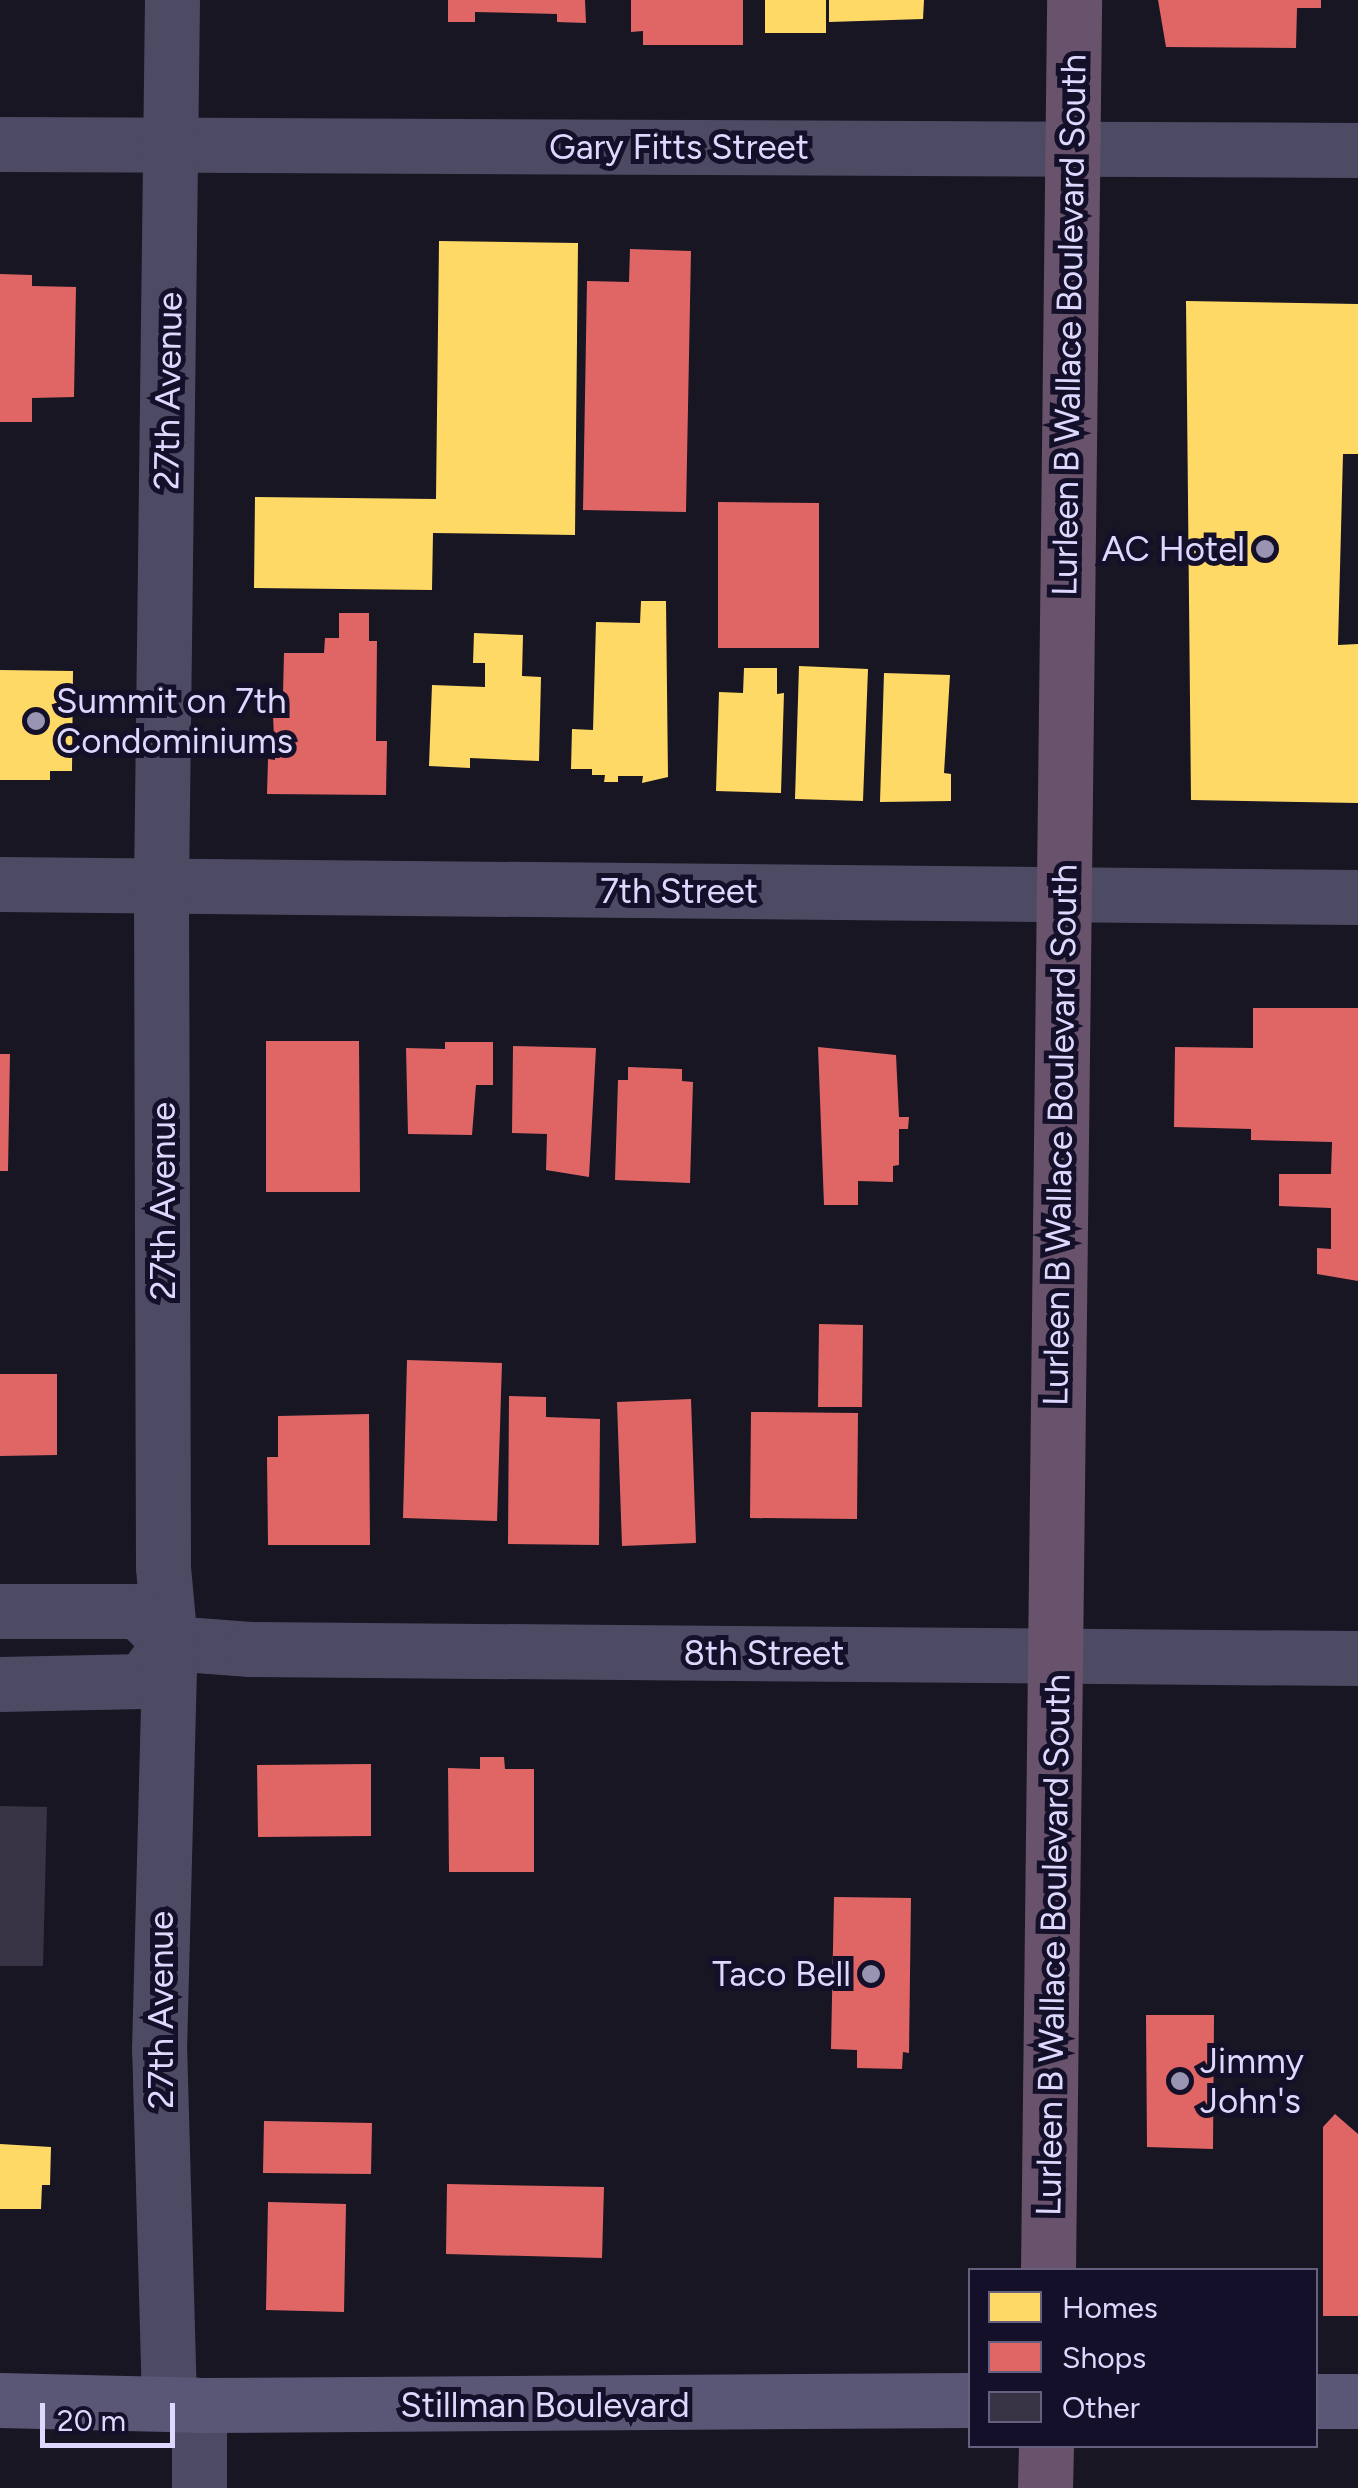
<!DOCTYPE html>
<style>
body{margin:0}
#map{position:relative;width:1358px;height:2488px;overflow:hidden;background:#181623;font-family:Figtree,sans-serif}
div>[style]{position:absolute}
[style*='--x']{left:calc(var(--x)*1px);top:calc(var(--y)*1px);width:calc(var(--w)*1px);rotate:calc(var(--a)*1deg)}
.homes>*{inset:0;background:#ffd966}
.shops>*{inset:0;background:#e06666}
.building>*{inset:0;background:#383445}
.street>*{height:55px;margin:-27.5px;padding:0 27.5px;transform-origin:27.5px;border-radius:27.5px;background:#4d4b64}
.secondary>*{height:55px;margin:-27.5px;padding:0 27.5px;transform-origin:27.5px;border-radius:27.5px;background:#5a5776}
.highway>*{height:55px;margin:-27.5px;padding:0 27.5px;transform-origin:27.5px;border-radius:27.5px;background:#69526b}
.dots>*{width:28px;height:28px;translate:-50% -50%;box-sizing:border-box;border:5px solid #151029;border-radius:50%}
span{translate:-50% -50%;white-space:nowrap;text-align:center;line-height:1.15;-webkit-text-stroke:10px #151029;paint-order:stroke}
.street-label{font-size:35px;color:#ded8ff}
.poi-label{font-size:35px;color:#ded8ff}
.right{translate:-100% -50%;text-align:right}
.left{translate:0 -50%;text-align:left}
.legend{position:absolute;left:968px;top:2268px;width:350px;height:180px;box-sizing:border-box;background:#151029;border:2px solid #65607f;margin:0;padding:12px 18px;list-style:none;font-size:30px;color:#ded8ff}
.legend li{display:flex;align-items:center;gap:20px;height:50px}
.legend b{width:50px;border:2px solid #65607f}
.scale{position:absolute;left:40px;top:2403px;width:135px;height:45px;box-sizing:border-box;border:5px solid #ded8ff;border-top:0;padding-left:12px;font-size:30px;line-height:35px;white-space:nowrap;color:#ded8ff;-webkit-text-stroke:8px #151029;paint-order:stroke}
</style>
<div id="map">
<div class="homes">
<div style="clip-path:polygon(765px 0,826px 0,826px 33px,765px 33px)"></div>
<div style="clip-path:polygon(829px 0,924px 0,923px 19px,829px 22px)"></div>
<div style="clip-path:polygon(439px 241px,578px 243px,575px 535px,433px 533px,432px 590px,254px 588px,255px 497px,436px 499px)"></div>
<div style="clip-path:polygon(1186px 301px,1358px 304px,1358px 454px,1343px 454px,1338px 645px,1358px 644px,1358px 803px,1191px 800px)"></div>
<div style="clip-path:polygon(641px 601px,666px 601px,668px 777px,642px 783px,643px 776px,618px 776px,618px 782px,604px 782px,605px 775px,592px 775px,592px 769px,571px 769px,572px 729px,593px 730px,596px 622px,640px 623px)"></div>
<div style="clip-path:polygon(474px 633px,523px 635px,522px 676px,541px 677px,539px 761px,470px 758px,470px 768px,429px 766px,432px 685px,485px 687px,485px 663px,473px 663px)"></div>
<div style="clip-path:polygon(799px 666px,868px 669px,863px 801px,795px 799px)"></div>
<div style="clip-path:polygon(744px 668px,777px 668px,777px 694px,784px 693px,781px 793px,716px 791px,719px 692px,743px 693px)"></div>
<div style="clip-path:polygon(0 670px,73px 671px,72px 771px,50px 771px,50px 780px,0 780px)"></div>
<div style="clip-path:polygon(884px 673px,950px 675px,944px 773px,951px 774px,951px 801px,880px 802px)"></div>
<div style="clip-path:polygon(0 2144px,51px 2147px,50px 2185px,42px 2185px,41px 2209px,0 2209px)"></div>
</div>
<div class="shops">
<div style="clip-path:polygon(448px 0,585px 0,586px 23px,557px 22px,557px 14px,475px 12px,475px 22px,448px 22px)"></div>
<div style="clip-path:polygon(631px 0,743px 0,743px 45px,643px 45px,643px 31px,631px 32px)"></div>
<div style="clip-path:polygon(1158px 0,1321px 0,1321px 8px,1297px 8px,1296px 48px,1166px 47px)"></div>
<div style="clip-path:polygon(630px 249px,691px 251px,686px 512px,583px 510px,587px 281px,629px 282px)"></div>
<div style="clip-path:polygon(0 274px,32px 275px,32px 286px,76px 287px,74px 397px,32px 398px,32px 422px,0 422px)"></div>
<div style="clip-path:polygon(718px 502px,819px 503px,819px 648px,718px 648px)"></div>
<div style="clip-path:polygon(339px 613px,369px 613px,369px 641px,377px 641px,376px 741px,387px 741px,386px 795px,267px 794px,268px 759px,275px 760px,272px 693px,283px 693px,284px 653px,324px 653px,325px 638px,339px 638px)"></div>
<div style="clip-path:polygon(1253px 1008px,1358px 1008px,1358px 1281px,1317px 1274px,1317px 1248px,1331px 1249px,1331px 1208px,1279px 1206px,1279px 1174px,1331px 1174px,1332px 1142px,1251px 1140px,1251px 1129px,1174px 1127px,1175px 1047px,1253px 1048px)"></div>
<div style="clip-path:polygon(266px 1041px,359px 1041px,360px 1192px,266px 1192px)"></div>
<div style="clip-path:polygon(445px 1042px,493px 1042px,493px 1085px,476px 1085px,472px 1135px,408px 1134px,406px 1048px,445px 1049px)"></div>
<div style="clip-path:polygon(513px 1046px,596px 1048px,589px 1177px,546px 1170px,547px 1134px,512px 1133px)"></div>
<div style="clip-path:polygon(818px 1047px,896px 1055px,899px 1117px,909px 1117px,908px 1129px,899px 1129px,899px 1165px,893px 1166px,893px 1182px,858px 1181px,858px 1205px,824px 1205px)"></div>
<div style="clip-path:polygon(0 1054px,10px 1054px,8px 1171px,0 1171px)"></div>
<div style="clip-path:polygon(628px 1067px,682px 1069px,682px 1081px,693px 1082px,690px 1183px,615px 1180px,618px 1080px,628px 1080px)"></div>
<div style="clip-path:polygon(819px 1324px,863px 1325px,862px 1407px,818px 1407px)"></div>
<div style="clip-path:polygon(407px 1360px,502px 1363px,497px 1521px,403px 1518px)"></div>
<div style="clip-path:polygon(0 1374px,57px 1374px,57px 1455px,0 1456px)"></div>
<div style="clip-path:polygon(509px 1396px,546px 1397px,546px 1417px,600px 1419px,599px 1545px,508px 1544px)"></div>
<div style="clip-path:polygon(691px 1399px,696px 1543px,622px 1546px,617px 1402px)"></div>
<div style="clip-path:polygon(751px 1412px,858px 1413px,857px 1519px,750px 1518px)"></div>
<div style="clip-path:polygon(369px 1414px,370px 1545px,268px 1545px,267px 1457px,278px 1457px,278px 1416px)"></div>
<div style="clip-path:polygon(480px 1757px,504px 1757px,505px 1769px,534px 1769px,534px 1872px,449px 1872px,448px 1768px,480px 1769px)"></div>
<div style="clip-path:polygon(371px 1764px,371px 1836px,258px 1837px,257px 1765px)"></div>
<div style="clip-path:polygon(834px 1897px,911px 1898px,909px 2053px,903px 2052px,902px 2069px,857px 2068px,857px 2050px,831px 2049px)"></div>
<div style="clip-path:polygon(1146px 2015px,1214px 2015px,1213px 2149px,1147px 2147px)"></div>
<div style="clip-path:polygon(1335px 2114px,1358px 2134px,1358px 2316px,1323px 2316px,1323px 2127px)"></div>
<div style="clip-path:polygon(264px 2121px,372px 2123px,371px 2174px,263px 2173px)"></div>
<div style="clip-path:polygon(447px 2184px,604px 2187px,602px 2258px,446px 2254px)"></div>
<div style="clip-path:polygon(268px 2202px,346px 2204px,344px 2312px,266px 2310px)"></div>
</div>
<div class="building">
<div style="clip-path:polygon(0 1806px,47px 1807px,43px 1966px,0 1966px)"></div>
</div>
<div class="street">
<div style="--x:0;--y:144;--w:1358;--a:0.25"></div>
<div style="--x:0;--y:884;--w:1358;--a:0.55"></div>
<div style="--x:0;--y:1611;--w:138;--a:0"></div>
<div style="--x:138;--y:1611;--w:45;--a:45"></div>
<div style="--x:170;--y:1643;--w:80;--a:4.3"></div>
<div style="--x:250;--y:1649;--w:1108;--a:0.47"></div>
<div style="--x:0;--y:1684;--w:142;--a:-1.2"></div>
<div style="--x:142;--y:1681;--w:47;--a:-53.6"></div>
<div style="--x:169;--y:2401;--w:351;--a:-91.6"></div>
<div style="--x:159;--y:2050;--w:407;--a:-88.5"></div>
<div style="--x:170;--y:1643;--w:76;--a:-95.3"></div>
<div style="--x:163;--y:1567;--w:681;--a:-90.17"></div>
<div style="--x:161;--y:886;--w:886;--a:-89.29"></div>
<div style="--x:199;--y:2405;--w:83;--a:90"></div>
</div>
<div class="secondary">
<div style="--x:0;--y:2400;--w:199;--a:1.4"></div>
<div style="--x:199;--y:2405;--w:772;--a:-0.37"></div>
<div style="--x:1316;--y:2401;--w:42;--a:0"></div>
</div>
<div class="highway">
<div style="--x:1048;--y:2270;--w:2270;--a:-89.34"></div>
<div style="--x:1045;--y:2488;--w:42;--a:-88.6"></div>
</div>
<div class="dots">
<div style="left:1265px;top:549px;background:#9994b2"></div>
<div style="left:36px;top:721px;background:#9994b2"></div>
<div style="left:871px;top:1974px;background:#9994b2"></div>
<div style="left:1180px;top:2081px;background:#9994b2"></div>
</div>
<div class="street-label">
<span style="left:679px;top:147px">Gary Fitts Street</span>
<span style="left:1069px;top:325px;rotate:-89deg">Lurleen B Wallace Boulevard South</span>
<span style="left:168px;top:391px;rotate:-89deg">27th Avenue</span>
<span style="left:679px;top:891px">7th Street</span>
<span style="left:1060px;top:1135px;rotate:-89deg">Lurleen B Wallace Boulevard South</span>
<span style="left:163px;top:1201px;rotate:-90deg">27th Avenue</span>
<span style="left:764px;top:1653px">8th Street</span>
<span style="left:1053px;top:1945px;rotate:-89deg">Lurleen B Wallace Boulevard South</span>
<span style="left:161px;top:2010px;rotate:-90deg">27th Avenue</span>
<span style="left:545px;top:2405px">Stillman Boulevard</span>
</div>
<div class="poi-label">
<span class="right" style="left:1245px;top:549px">AC Hotel</span>
<span class="left" style="left:56px;top:721px">Summit on 7th<br>Condominiums</span>
<span class="right" style="left:851px;top:1974px">Taco Bell</span>
<span class="left" style="left:1200px;top:2081px">Jimmy<br>John's</span>
</div>
<ul class="legend">
<li><b style="height:28px;background:#ffd966"></b>Homes</li>
<li><b style="height:28px;background:#e06666"></b>Shops</li>
<li><b style="height:28px;background:#383445"></b>Other</li>
</ul>
<div class="scale">20 m</div>
</div>
